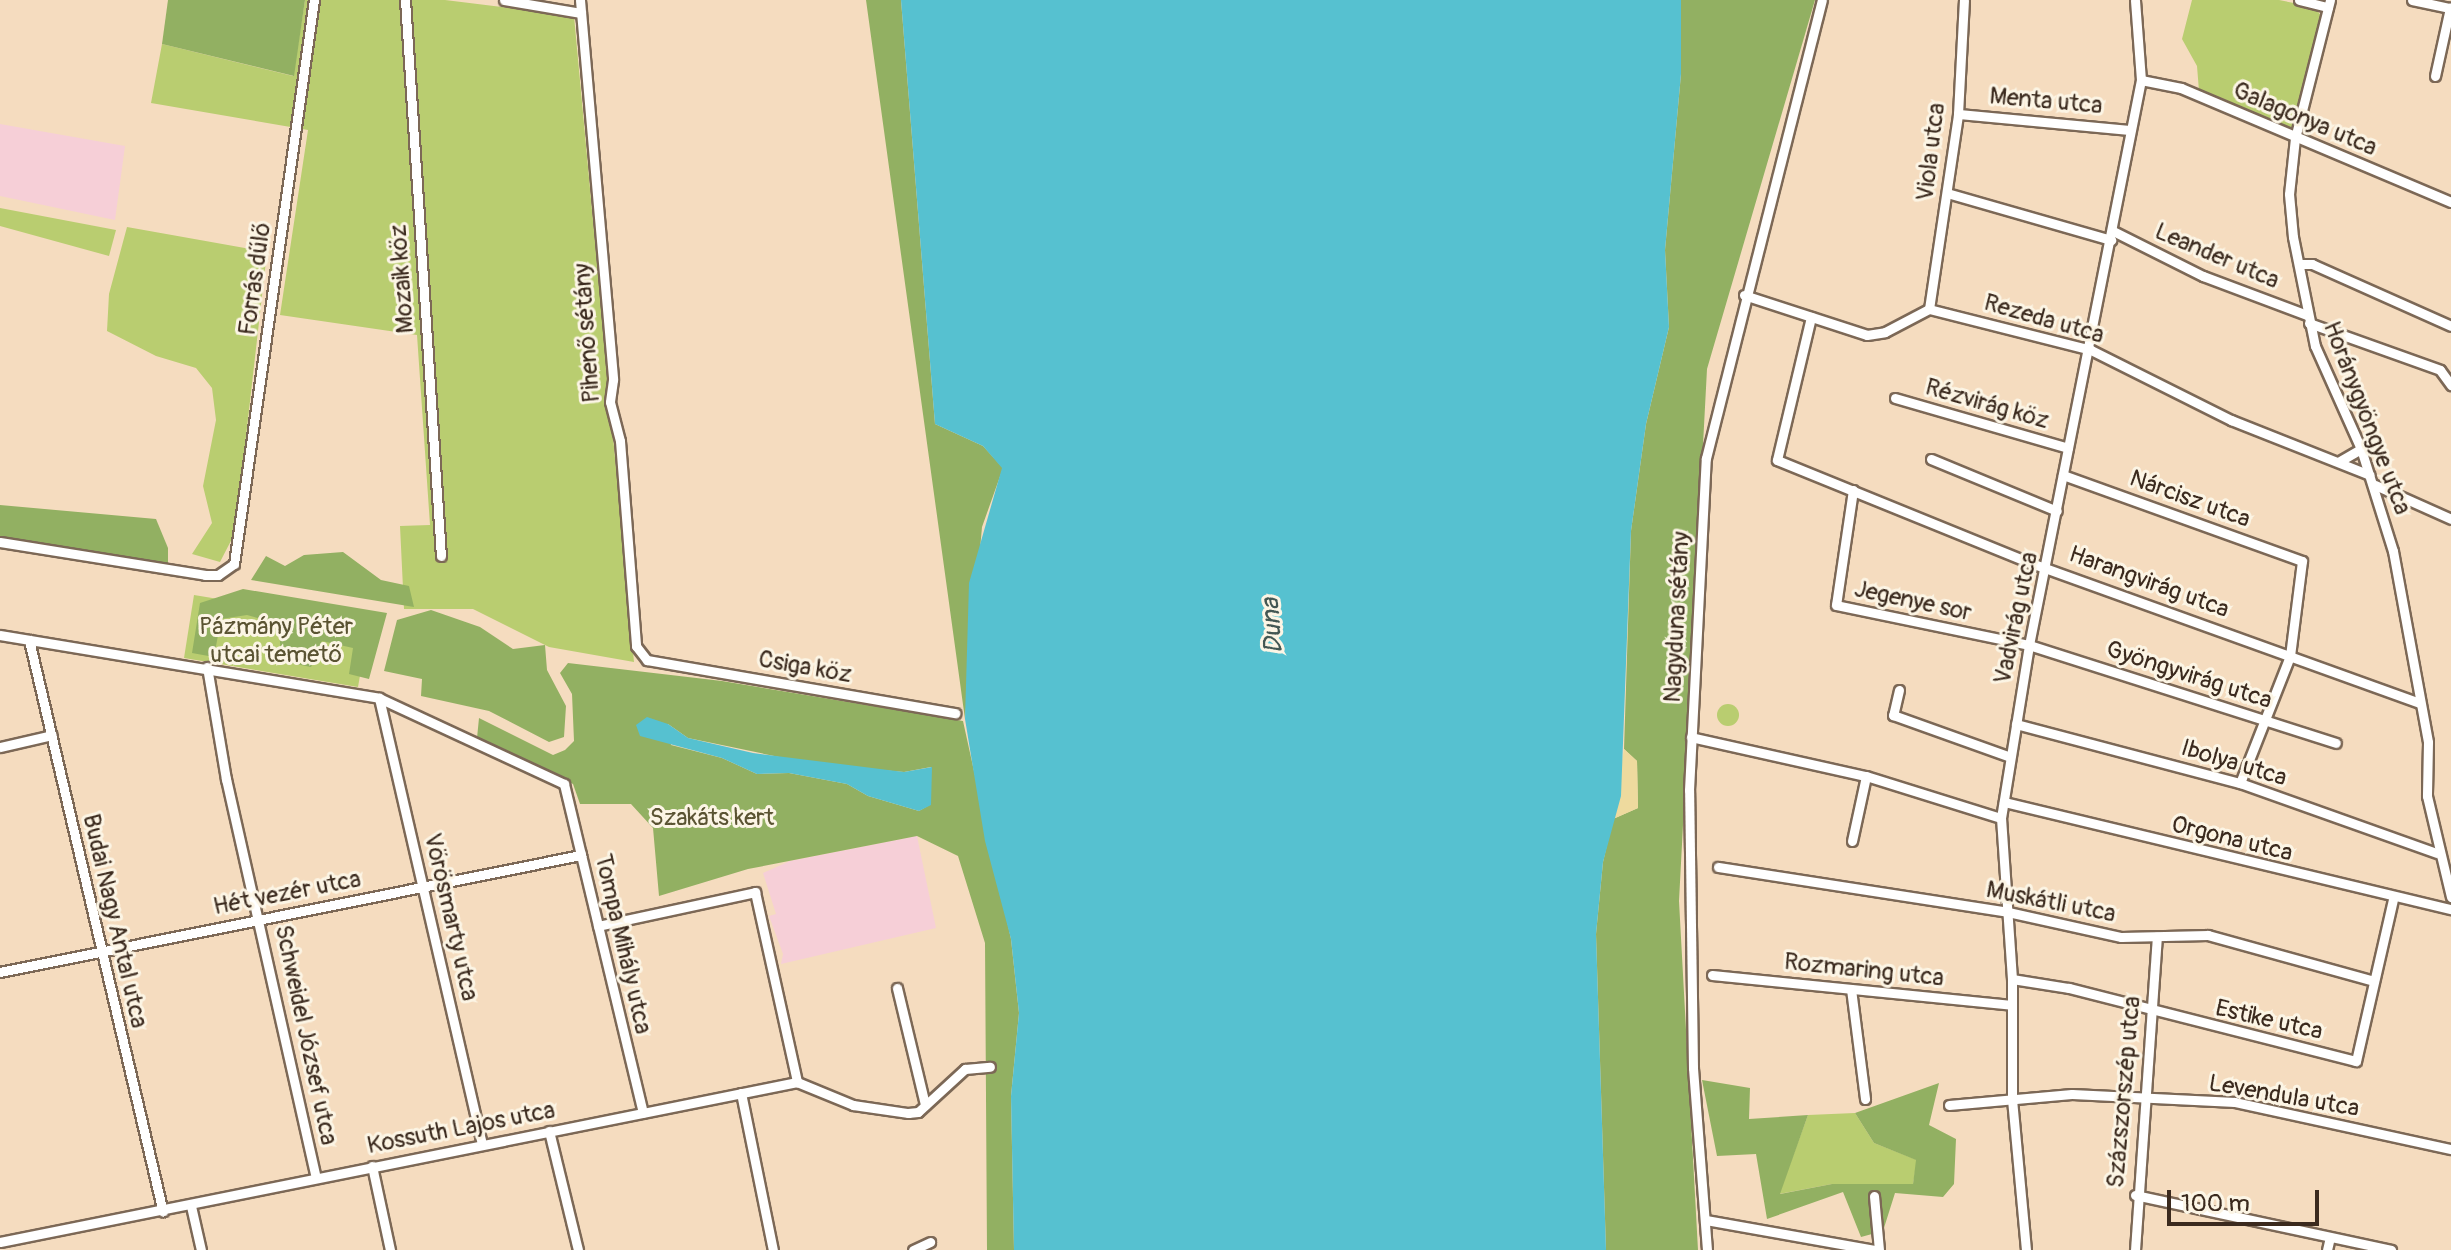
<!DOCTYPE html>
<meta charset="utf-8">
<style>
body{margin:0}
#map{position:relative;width:2451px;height:1250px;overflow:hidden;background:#f5dcbf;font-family:Pangolin,sans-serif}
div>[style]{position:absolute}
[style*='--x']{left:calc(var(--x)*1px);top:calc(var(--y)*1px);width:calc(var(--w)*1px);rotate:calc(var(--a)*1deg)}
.built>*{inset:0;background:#f6cfd7}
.green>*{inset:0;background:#b9cd70}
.round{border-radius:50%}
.forest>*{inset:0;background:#92b062}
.sand>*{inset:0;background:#eeda9e}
.water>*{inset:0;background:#56c1d0}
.roads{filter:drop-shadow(2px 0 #7c6856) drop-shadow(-2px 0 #7c6856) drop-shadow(0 2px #7c6856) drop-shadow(0 -2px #7c6856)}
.minor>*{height:9px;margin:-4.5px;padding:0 4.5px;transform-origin:4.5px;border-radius:4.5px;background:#fff}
span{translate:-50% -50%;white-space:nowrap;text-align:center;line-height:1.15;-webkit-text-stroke:6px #fcf5e5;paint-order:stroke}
.street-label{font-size:24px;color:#3b2a1e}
.park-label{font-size:24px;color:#5a5332}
.water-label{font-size:26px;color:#435753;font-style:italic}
.scale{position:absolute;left:2167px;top:1190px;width:152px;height:36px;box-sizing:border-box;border:4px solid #3b2a1e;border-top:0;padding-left:10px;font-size:24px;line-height:28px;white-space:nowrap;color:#3b2a1e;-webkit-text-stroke:6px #fcf5e5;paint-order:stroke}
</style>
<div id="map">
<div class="built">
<div style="clip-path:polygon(0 124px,125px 146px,115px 220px,0 196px)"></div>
<div style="clip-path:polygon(917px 836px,936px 928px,781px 964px,783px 954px,769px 916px,776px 914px,763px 873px,790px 861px)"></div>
</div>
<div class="green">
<div style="clip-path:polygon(305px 0,445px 0,574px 16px,634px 662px,549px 647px,473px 609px,404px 609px,400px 526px,430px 525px,417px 335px,280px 315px,308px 130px,151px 103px,162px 44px,293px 76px)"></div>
<div style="clip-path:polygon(2192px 0,2279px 0,2314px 7px,2323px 18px,2298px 124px,2285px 131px,2199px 91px,2197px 66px,2182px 39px)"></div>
<div style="clip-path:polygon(0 208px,116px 230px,109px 256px,0 226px)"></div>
<div style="clip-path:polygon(127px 227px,267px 252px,235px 533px,220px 562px,192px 554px,212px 523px,203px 486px,216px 420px,212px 388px,196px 368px,156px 356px,107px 331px,109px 294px)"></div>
<div style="clip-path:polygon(194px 595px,369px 624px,358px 687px,184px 658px)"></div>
<div class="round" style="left:1717px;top:704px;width:22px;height:22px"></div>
<div style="clip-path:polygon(1855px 1113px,1874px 1143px,1917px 1160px,1913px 1184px,1832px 1184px,1779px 1194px,1808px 1115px)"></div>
</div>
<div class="forest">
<div style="clip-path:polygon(168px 0,305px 0,294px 76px,162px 44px)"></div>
<div style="clip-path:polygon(866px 0,901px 0,935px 424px,983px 446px,1003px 468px,982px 527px,965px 719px)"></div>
<div style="clip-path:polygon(1681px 0,1815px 0,1707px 369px,1679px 901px,1698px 1250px,1606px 1250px,1596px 934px,1603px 862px,1613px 819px,1638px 808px,1637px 761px,1624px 749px,1631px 531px,1646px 424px,1669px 327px,1665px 250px,1681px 74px)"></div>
<div style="clip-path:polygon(0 505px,156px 519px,168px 548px,168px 564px,0 537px)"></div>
<div style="clip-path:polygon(343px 552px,381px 580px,409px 586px,414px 607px,251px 580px,266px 556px,285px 566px,304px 555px)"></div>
<div style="clip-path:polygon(243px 589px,387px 613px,369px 679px,349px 674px,353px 648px,322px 641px,311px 667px,281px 661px,279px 624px,247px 615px,221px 619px,214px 657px,192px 653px,200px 603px)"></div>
<div style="clip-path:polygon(431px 610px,480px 627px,513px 649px,545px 645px,547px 670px,566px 706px,564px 737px,549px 742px,489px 711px,421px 696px,422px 679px,384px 671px,397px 620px)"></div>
<div style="clip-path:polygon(evenodd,568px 663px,722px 681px,963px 721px,1011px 939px,1019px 1013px,1011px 1096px,1014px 1250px,987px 1250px,985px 943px,958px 856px,917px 836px,748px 869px,659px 896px,653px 828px,631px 804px,580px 804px,573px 784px,477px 738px,479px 718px,553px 755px,565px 750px,574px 741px,572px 694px,560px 673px,568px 663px,668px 724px,688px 738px,813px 764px,904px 772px,931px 767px,931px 804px,919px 811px,868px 796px,847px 784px,789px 773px,757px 774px,722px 758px,671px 745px,668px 724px)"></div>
<div style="clip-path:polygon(1702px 1080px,1750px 1088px,1749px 1119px,1808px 1115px,1780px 1194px,1832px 1184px,1913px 1184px,1916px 1160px,1874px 1143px,1855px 1113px,1939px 1083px,1929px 1125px,1956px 1139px,1954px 1184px,1943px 1197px,1895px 1193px,1883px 1231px,1861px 1237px,1843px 1192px,1767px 1219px,1756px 1154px,1717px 1156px)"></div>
</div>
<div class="sand">
<div style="clip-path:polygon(1624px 749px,1637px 761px,1638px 808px,1613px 819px)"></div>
</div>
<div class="water">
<div style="clip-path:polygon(901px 0,1681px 0,1681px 74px,1665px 250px,1669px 327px,1646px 424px,1631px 531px,1621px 796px,1603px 862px,1596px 934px,1606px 1250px,1014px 1250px,1011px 1096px,1019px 1013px,1011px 939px,985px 841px,965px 719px,969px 583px,1002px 468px,983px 446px,935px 424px)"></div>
<div style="clip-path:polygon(647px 717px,668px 724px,688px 738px,753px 753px,904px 772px,932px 767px,931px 805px,919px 811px,868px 796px,847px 784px,789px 773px,757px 774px,722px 758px,640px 736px,636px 725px)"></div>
</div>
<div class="roads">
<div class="minor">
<div style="--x:405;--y:0;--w:557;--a:86.3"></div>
<div style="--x:504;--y:0;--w:78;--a:9.6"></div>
<div style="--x:580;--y:0;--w:381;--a:85"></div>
<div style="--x:613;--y:380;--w:22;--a:98"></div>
<div style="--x:610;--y:402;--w:40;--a:75.6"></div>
<div style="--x:620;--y:441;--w:206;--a:85.5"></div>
<div style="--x:636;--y:646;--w:18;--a:52"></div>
<div style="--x:647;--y:660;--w:313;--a:9.8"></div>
<div style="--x:2299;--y:0;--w:30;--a:14"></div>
<div style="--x:2330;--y:0;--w:142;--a:104.2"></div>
<div style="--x:2295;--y:138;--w:56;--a:96.1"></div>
<div style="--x:2289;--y:194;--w:43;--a:84.7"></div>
<div style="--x:2293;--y:237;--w:111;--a:78.6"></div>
<div style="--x:2315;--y:346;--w:113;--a:65.9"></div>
<div style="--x:2361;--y:449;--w:107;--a:72.6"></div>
<div style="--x:2393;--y:551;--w:194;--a:79.6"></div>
<div style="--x:2428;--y:742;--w:54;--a:91.1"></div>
<div style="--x:2427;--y:796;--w:104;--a:76.6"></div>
<div style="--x:2412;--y:0;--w:40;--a:12"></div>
<div style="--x:2435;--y:76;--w:70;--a:-77.6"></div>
<div style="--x:2141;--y:80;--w:41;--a:11.3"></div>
<div style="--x:2181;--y:88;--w:293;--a:22.9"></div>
<div style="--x:1958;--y:114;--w:173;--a:5.3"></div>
<div style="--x:1947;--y:193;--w:171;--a:16"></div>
<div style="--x:2113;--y:231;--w:101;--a:26.6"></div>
<div style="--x:2203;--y:276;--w:111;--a:20.6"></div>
<div style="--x:2299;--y:264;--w:13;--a:0"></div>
<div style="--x:2312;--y:264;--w:152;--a:24"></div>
<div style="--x:1744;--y:295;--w:129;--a:18"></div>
<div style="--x:1867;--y:335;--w:18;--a:-9"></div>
<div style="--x:1885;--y:332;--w:50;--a:-27.6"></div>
<div style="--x:1929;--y:309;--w:167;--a:14.2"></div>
<div style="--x:2091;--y:350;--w:157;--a:26.6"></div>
<div style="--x:2231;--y:420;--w:149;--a:21.6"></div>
<div style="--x:1929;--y:309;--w:197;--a:-81.5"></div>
<div style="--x:1958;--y:114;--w:114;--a:-87"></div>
<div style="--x:1811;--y:317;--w:147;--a:103.4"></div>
<div style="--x:1777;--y:460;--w:274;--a:22.1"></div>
<div style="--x:2031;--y:563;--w:413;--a:19.8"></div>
<div style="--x:2309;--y:323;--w:139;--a:19.7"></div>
<div style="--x:2440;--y:370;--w:19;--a:54"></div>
<div style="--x:1895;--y:398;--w:180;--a:16.1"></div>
<div style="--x:1931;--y:459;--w:136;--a:22.4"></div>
<div style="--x:2340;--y:461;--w:24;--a:-30"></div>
<div style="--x:2063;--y:475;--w:254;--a:19.8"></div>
<div style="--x:2302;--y:561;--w:96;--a:97.2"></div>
<div style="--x:2290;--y:656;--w:136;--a:111.5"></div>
<div style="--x:2375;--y:485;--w:83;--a:24.1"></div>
<div style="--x:1853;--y:490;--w:116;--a:98.4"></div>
<div style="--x:1836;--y:605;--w:197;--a:11.7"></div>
<div style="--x:2029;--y:645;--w:322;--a:17.7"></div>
<div style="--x:0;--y:542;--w:208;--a:9.1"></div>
<div style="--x:205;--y:575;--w:13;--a:0"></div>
<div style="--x:218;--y:575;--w:19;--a:-35"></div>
<div style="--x:234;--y:564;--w:570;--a:-81.93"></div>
<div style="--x:0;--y:635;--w:384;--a:9.4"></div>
<div style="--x:379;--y:698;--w:204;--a:24.9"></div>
<div style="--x:564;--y:784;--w:338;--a:76.5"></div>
<div style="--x:29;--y:640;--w:587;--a:76.82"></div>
<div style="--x:207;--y:667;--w:114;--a:80.4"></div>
<div style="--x:226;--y:779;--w:409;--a:77.3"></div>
<div style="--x:1899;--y:690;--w:26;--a:103"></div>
<div style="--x:1893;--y:715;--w:124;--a:19.7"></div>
<div style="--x:379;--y:698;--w:458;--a:77"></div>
<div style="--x:2016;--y:724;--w:232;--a:14.8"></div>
<div style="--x:2240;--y:783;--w:209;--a:19.6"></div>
<div style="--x:1691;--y:737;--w:179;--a:12.6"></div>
<div style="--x:1866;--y:776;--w:141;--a:17.3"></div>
<div style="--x:0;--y:747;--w:53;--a:-13"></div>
<div style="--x:2004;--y:802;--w:460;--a:13.5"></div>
<div style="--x:1852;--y:841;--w:66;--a:-77.8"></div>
<div style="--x:1718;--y:867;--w:293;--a:8.8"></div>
<div style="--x:2008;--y:912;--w:116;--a:12.5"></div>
<div style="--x:2121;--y:937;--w:87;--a:-1.3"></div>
<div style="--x:2208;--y:935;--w:172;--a:15.5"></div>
<div style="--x:598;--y:926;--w:161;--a:-12.2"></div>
<div style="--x:755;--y:892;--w:195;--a:77.5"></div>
<div style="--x:0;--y:972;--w:593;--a:-11.39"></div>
<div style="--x:1712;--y:975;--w:301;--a:5.7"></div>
<div style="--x:2012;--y:979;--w:58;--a:9"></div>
<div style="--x:2069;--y:988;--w:296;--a:14.3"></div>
<div style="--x:2356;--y:1061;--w:166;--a:-77.1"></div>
<div style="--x:897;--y:988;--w:120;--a:76.5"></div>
<div style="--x:1851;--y:989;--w:111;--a:82.7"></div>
<div style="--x:741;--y:1093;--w:160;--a:78.5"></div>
<div style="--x:1949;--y:1105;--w:123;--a:-5.1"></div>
<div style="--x:2072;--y:1094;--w:163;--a:2.8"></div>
<div style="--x:2235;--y:1102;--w:221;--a:12.3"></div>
<div style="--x:549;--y:1131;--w:122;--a:76.3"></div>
<div style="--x:372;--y:1166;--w:86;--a:77.9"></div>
<div style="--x:2135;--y:1195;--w:262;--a:12.1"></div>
<div style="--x:1874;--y:1196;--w:54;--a:84.7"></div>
<div style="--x:191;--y:1206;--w:45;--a:77.2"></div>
<div style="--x:1706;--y:1220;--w:171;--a:10.1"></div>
<div style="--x:0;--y:1242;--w:813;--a:-11.35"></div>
<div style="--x:797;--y:1082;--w:61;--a:22.3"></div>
<div style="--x:853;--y:1105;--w:56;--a:8.3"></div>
<div style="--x:908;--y:1113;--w:10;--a:-6"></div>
<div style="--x:918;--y:1112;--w:64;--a:-42.5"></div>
<div style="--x:965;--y:1069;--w:25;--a:-5"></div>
<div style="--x:913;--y:1250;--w:19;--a:-25"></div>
<div style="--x:1707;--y:1250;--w:183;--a:-94.4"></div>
<div style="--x:1693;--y:1068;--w:278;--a:-90.8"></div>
<div style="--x:1689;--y:790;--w:332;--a:-87.1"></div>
<div style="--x:1706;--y:458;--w:472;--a:-75.8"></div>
<div style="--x:2026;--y:1250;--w:151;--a:-95.3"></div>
<div style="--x:2012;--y:1100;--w:121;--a:-90"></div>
<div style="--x:2012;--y:979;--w:161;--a:-93.9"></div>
<div style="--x:2001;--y:818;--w:175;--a:-80.8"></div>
<div style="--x:2029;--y:645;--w:576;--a:-78.79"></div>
<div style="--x:2141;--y:80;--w:80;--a:-94.3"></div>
<div style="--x:2135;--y:1250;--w:314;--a:-86"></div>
<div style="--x:2327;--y:1250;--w:13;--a:-77"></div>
</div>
</div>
<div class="street-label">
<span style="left:2046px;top:101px;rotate:5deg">Menta utca</span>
<span style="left:2305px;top:119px;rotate:23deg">Galagonya utca</span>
<span style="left:1931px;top:152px;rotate:-83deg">Viola utca</span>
<span style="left:2217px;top:256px;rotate:23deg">Leander utca</span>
<span style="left:255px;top:279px;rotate:-82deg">Forrás dűlő</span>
<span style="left:402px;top:279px;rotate:-94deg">Mozaik köz</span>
<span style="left:2044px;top:319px;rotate:16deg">Rezeda utca</span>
<span style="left:587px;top:333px;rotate:-94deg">Pihenő sétány</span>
<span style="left:1987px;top:404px;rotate:16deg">Rézvirág köz</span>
<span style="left:2367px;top:418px;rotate:69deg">Horánygyöngye utca</span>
<span style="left:2190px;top:499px;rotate:20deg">Nárcisz utca</span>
<span style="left:2149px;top:582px;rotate:20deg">Harangvirág utca</span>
<span style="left:1913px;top:601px;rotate:12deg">Jegenye sor</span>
<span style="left:1677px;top:617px;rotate:-87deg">Nagyduna sétány</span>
<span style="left:2016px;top:618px;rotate:-78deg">Vadvirág utca</span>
<span style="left:805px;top:667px;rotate:10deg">Csiga köz</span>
<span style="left:2189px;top:675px;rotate:18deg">Gyöngyvirág utca</span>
<span style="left:2234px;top:763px;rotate:17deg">Ibolya utca</span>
<span style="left:2232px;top:839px;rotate:14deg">Orgona utca</span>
<span style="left:287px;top:893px;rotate:-11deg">Hét vezér utca</span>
<span style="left:2051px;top:902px;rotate:11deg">Muskátli utca</span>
<span style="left:451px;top:917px;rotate:77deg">Vörösmarty utca</span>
<span style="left:115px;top:921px;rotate:77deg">Budai Nagy Antal utca</span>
<span style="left:623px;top:944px;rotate:77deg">Tompa Mihály utca</span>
<span style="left:1864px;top:970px;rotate:6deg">Rozmaring utca</span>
<span style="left:2269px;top:1020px;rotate:13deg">Estike utca</span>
<span style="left:306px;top:1035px;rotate:78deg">Schweidel József utca</span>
<span style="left:2124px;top:1092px;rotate:-85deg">Százszorszép utca</span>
<span style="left:2284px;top:1096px;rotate:10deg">Levendula utca</span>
<span style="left:461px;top:1128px;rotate:-11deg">Kossuth Lajos utca</span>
</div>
<div class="park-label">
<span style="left:276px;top:641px">Pázmány Péter<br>utcai temető</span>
<span style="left:712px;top:818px">Szakáts kert</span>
</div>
<div class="water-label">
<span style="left:1273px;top:626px;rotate:-94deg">Duna</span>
</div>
<div class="scale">100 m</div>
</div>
